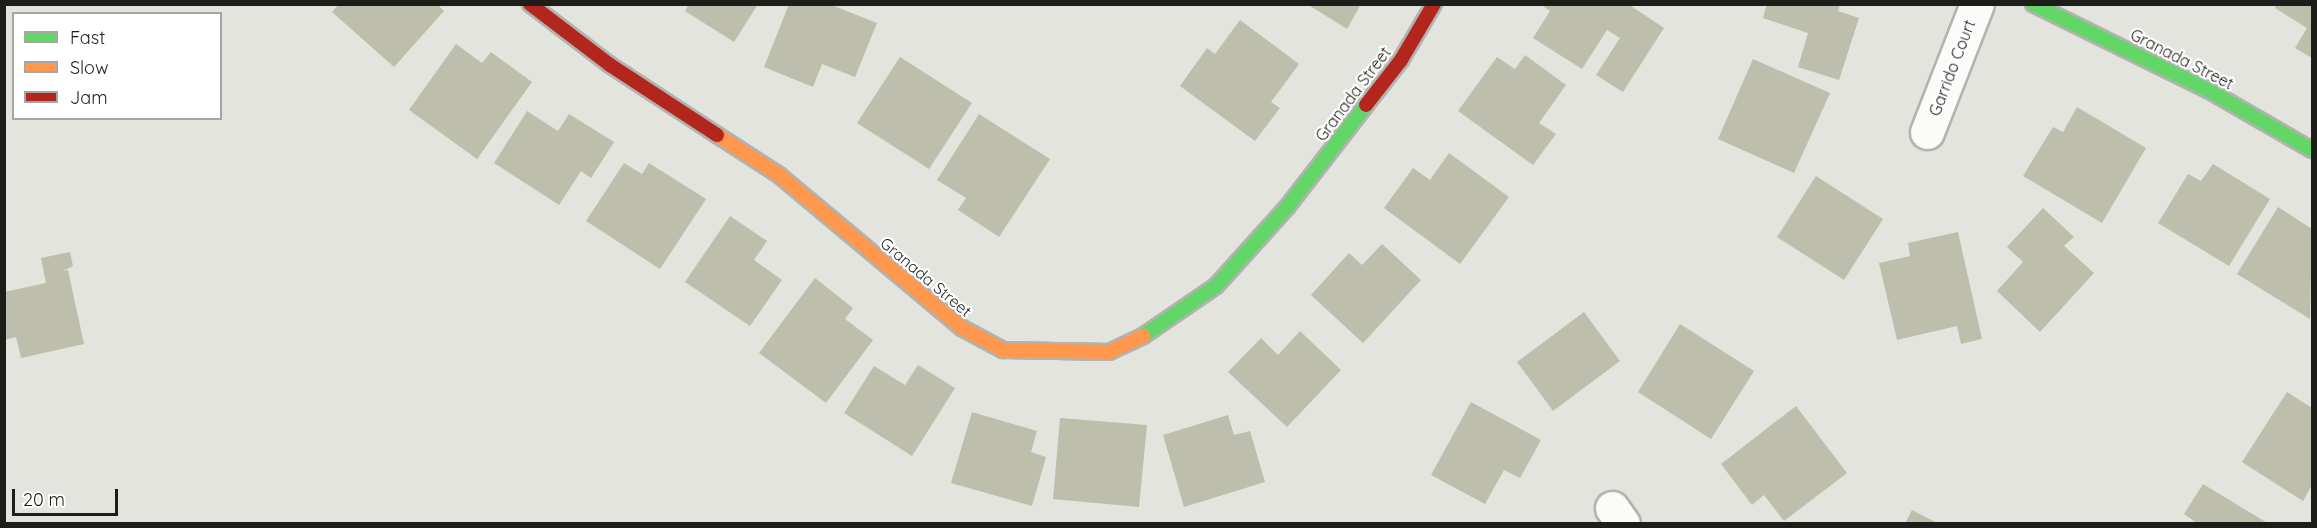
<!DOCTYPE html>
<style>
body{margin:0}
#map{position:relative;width:2317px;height:528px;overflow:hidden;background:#e3e4de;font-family:Quicksand,sans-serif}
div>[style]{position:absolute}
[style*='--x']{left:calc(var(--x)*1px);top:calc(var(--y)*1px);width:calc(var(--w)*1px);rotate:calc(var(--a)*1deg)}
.building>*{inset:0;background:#bdbeab}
.roads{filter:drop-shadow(2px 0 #b2b2ae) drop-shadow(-2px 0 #b2b2ae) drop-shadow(0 2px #b2b2ae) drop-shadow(0 -2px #b2b2ae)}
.street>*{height:33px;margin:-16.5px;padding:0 16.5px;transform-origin:16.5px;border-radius:16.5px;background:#fbfbfa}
.fast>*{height:14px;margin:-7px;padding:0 7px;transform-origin:7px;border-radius:7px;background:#63d668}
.slow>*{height:14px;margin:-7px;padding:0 7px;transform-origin:7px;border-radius:7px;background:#ff974d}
.jam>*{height:14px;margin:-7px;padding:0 7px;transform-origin:7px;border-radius:7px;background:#b3261e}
span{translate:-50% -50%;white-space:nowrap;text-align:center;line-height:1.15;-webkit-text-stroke:4.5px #fff;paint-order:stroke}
.street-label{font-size:16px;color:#1d1d1a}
.frame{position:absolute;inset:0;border:6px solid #1d1d1a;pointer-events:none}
.legend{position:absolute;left:12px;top:12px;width:210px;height:108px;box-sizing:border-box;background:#fff;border:2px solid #a5a5a3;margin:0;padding:8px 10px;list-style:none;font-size:18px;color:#1d1d1a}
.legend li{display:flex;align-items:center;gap:12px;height:30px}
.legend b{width:30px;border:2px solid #a5a5a3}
.scale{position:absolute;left:12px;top:489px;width:106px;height:27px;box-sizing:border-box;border:3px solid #1d1d1a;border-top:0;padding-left:8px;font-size:18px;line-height:21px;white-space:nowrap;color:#1d1d1a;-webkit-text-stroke:4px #fff;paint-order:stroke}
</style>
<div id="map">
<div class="building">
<div style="clip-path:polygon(339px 4px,437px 4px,444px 11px,394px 67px,332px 12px)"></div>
<div style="clip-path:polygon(689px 4px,758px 4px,734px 42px,685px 11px)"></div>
<div style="clip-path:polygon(789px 4px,829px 4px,877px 23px,855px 77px,822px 64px,813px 87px,764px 67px)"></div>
<div style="clip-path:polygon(1307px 4px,1361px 4px,1347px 29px)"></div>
<div style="clip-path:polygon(1540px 4px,1628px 4px,1664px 28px,1623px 92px,1596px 75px,1620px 38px,1607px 30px,1582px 69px,1533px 38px,1550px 11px)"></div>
<div style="clip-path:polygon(1767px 4px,1840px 4px,1838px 11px,1859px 18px,1839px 80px,1798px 67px,1808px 33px,1763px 18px)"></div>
<div style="clip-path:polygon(2277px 4px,2312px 4px,2312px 58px,2295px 48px,2307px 28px,2275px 8px)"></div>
<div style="clip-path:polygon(1240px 20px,1299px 64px,1271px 102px,1280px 108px,1255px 141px,1180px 86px,1207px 48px,1215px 54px)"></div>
<div style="clip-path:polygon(456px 44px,482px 63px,491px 52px,532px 82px,477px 159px,409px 110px)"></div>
<div style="clip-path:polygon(1525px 55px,1566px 85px,1539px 123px,1556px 134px,1533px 165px,1458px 111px,1497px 57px,1515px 69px)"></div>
<div style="clip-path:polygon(900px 57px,972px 103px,929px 169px,857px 123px)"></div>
<div style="clip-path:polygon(1753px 59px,1830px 93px,1794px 173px,1718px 139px)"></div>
<div style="clip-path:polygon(2077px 107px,2146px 148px,2102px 223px,2023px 176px,2053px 127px,2063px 132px)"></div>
<div style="clip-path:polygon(527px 111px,558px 131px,569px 114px,614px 142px,591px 178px,581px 171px,559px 205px,494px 163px)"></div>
<div style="clip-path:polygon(979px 114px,1050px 159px,999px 237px,958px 210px,966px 198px,937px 180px)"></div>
<div style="clip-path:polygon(1449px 153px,1509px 197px,1460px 264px,1384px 208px,1413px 168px,1430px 180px)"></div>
<div style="clip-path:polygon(624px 163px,642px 174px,649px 163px,706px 199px,660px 269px,586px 221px)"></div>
<div style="clip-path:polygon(2213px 164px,2270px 199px,2229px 266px,2158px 223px,2188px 174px,2201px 181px)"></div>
<div style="clip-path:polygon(1816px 176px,1883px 219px,1844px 280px,1777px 237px)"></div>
<div style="clip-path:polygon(2278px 207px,2312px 229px,2310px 319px,2237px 274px)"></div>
<div style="clip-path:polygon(2043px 208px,2074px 237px,2064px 246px,2094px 273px,2040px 332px,1997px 291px,2023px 262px,2007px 247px)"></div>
<div style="clip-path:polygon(730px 216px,767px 241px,754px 260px,782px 280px,750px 326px,685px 282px)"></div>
<div style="clip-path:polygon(1958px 232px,1982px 339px,1961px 344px,1957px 326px,1897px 340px,1879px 263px,1910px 256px,1908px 243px)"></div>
<div style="clip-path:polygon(1382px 244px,1421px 280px,1363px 343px,1311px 295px,1349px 253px,1362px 265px)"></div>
<div style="clip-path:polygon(70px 252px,73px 266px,63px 271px,68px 270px,84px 344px,21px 358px,16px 337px,4px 340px,4px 292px,46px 283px,41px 258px)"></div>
<div style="clip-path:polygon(815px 278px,853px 308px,845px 319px,873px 340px,826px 403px,759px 353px)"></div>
<div style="clip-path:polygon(1584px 312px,1620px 361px,1553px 411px,1517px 362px)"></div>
<div style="clip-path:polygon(1680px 324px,1754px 371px,1711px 439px,1638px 392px)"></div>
<div style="clip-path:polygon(1300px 331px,1341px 370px,1287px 427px,1228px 372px,1261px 338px,1278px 355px)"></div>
<div style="clip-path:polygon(918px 365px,955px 388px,912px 456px,844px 413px,874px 366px,905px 385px)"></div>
<div style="clip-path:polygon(2287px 392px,2312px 408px,2312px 485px,2303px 501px,2242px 462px)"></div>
<div style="clip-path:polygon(1471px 402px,1541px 440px,1520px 478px,1504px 470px,1485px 504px,1431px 475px)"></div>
<div style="clip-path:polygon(1796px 406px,1847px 473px,1784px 521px,1764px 495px,1752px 505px,1721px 464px)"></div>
<div style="clip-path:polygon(972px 412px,1037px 431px,1031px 452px,1046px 457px,1032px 506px,951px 483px)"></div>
<div style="clip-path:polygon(1228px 415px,1234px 435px,1250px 431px,1265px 482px,1184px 507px,1163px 435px)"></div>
<div style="clip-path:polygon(1060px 418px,1147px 425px,1139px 507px,1053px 499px)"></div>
<div style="clip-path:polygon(2203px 484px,2269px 524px,2198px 524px,2184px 514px)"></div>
<div style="clip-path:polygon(1912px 510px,1939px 524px,1905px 524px)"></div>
</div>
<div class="roads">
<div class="street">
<div style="--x:1927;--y:132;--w:137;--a:-68.7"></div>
<div style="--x:1612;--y:508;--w:19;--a:55"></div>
</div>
<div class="fast">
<div style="--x:2033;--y:4;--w:195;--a:26.2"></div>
<div style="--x:2208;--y:90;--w:120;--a:30"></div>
<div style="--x:1143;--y:336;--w:88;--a:-34.4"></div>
<div style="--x:1216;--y:286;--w:108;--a:-48"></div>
<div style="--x:1288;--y:206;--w:128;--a:-52.3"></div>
</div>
<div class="slow">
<div style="--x:717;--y:135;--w:74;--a:32.8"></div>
<div style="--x:779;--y:175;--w:239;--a:39.9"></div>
<div style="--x:962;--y:328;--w:47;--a:28.2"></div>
<div style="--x:1003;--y:350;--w:106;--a:1.1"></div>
<div style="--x:1109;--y:352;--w:38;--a:-25"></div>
</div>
<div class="jam">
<div style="--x:530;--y:4;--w:101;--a:37.3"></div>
<div style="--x:610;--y:65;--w:128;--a:33.2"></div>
<div style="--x:1366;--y:105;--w:57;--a:-52.1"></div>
<div style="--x:1401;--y:60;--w:65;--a:-59.5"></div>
</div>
</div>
<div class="street-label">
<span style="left:2182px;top:59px;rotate:27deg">Granada Street</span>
<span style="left:1952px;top:68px;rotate:-69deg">Garrido Court</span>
<span style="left:1353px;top:94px;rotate:-53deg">Granada Street</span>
<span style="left:926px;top:277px;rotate:40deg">Granada Street</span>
</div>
<div class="frame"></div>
<ul class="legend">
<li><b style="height:8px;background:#63d668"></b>Fast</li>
<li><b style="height:8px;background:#ff974d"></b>Slow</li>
<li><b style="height:8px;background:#b3261e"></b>Jam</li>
</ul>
<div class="scale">20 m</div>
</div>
